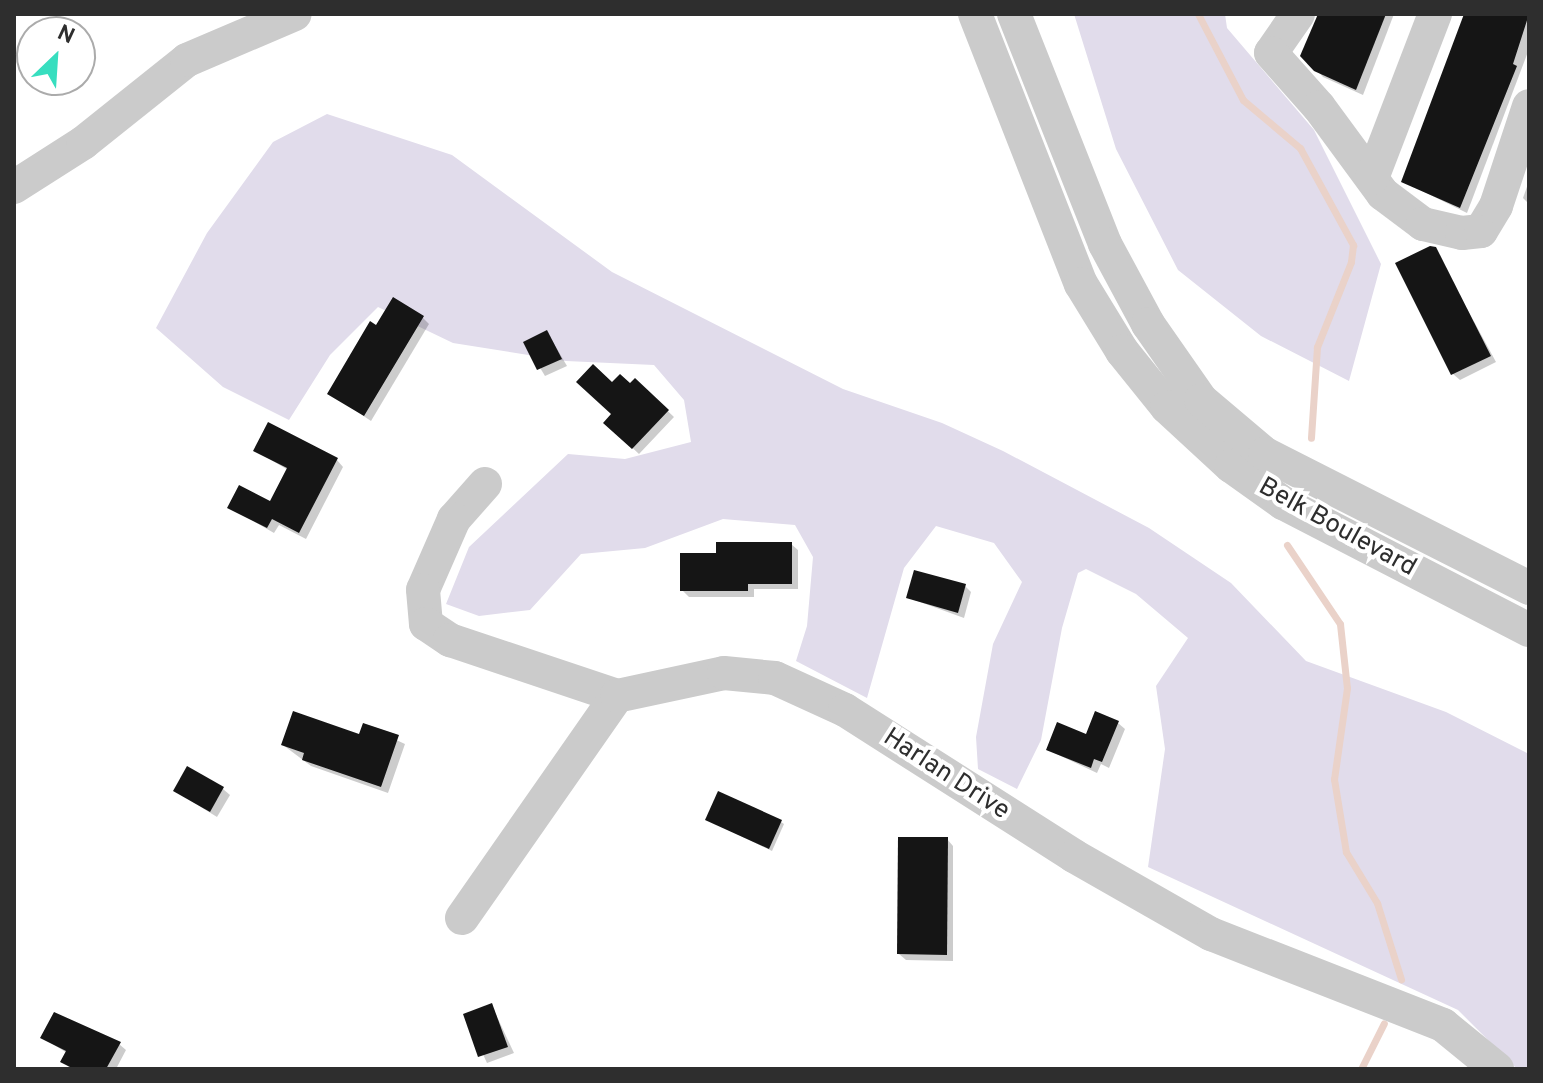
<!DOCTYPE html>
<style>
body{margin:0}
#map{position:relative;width:1543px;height:1083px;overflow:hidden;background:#fff;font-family:Overpass,sans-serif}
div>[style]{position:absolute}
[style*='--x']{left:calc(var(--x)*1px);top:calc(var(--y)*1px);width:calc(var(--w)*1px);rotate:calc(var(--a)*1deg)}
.green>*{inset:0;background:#e1dceb}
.shadow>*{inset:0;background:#0003}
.stream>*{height:7px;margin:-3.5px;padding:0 3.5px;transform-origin:3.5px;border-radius:3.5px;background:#ead2c9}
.building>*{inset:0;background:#151515}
.minor>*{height:34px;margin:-17px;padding:0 17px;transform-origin:17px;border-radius:17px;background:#cbcbcb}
span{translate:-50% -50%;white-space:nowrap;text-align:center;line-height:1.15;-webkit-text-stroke:8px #fff;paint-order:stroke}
.street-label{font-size:26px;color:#2e2e2e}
.frame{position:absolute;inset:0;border:16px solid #2e2e2e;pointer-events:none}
.north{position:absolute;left:16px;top:16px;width:80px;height:80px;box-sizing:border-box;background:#fff;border:2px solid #ababab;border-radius:50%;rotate:25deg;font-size:22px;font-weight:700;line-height:32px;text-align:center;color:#2e2e2e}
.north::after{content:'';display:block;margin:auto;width:28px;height:36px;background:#37debf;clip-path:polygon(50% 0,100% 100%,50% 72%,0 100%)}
</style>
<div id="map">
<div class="green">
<div style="clip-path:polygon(1074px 14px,1225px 14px,1227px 28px,1314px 130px,1381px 264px,1349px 381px,1261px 336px,1178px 270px,1116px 149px)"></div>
<div style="clip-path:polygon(327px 114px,452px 155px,612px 272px,843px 389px,942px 423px,1003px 451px,1149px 528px,1231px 583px,1306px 661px,1446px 712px,1529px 754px,1529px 1069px,1517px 1069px,1458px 1010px,1148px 867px,1165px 749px,1156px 686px,1188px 638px,1136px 594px,1086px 569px,1078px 573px,1062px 628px,1041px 740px,1017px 789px,978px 769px,976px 737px,993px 644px,1022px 582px,994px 543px,936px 526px,904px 568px,867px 698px,796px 661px,807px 626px,813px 557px,795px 525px,723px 519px,645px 548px,581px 554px,530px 610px,479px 616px,446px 604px,469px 547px,568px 454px,625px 459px,691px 442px,684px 400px,654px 365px,566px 361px,453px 343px,378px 307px,330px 355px,289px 420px,223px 387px,156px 328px,207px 233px,273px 142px)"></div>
</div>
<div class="shadow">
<div style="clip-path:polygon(1319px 14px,1394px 14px,1363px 95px,1323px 77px,1303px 55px)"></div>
<div style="clip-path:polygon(1469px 14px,1529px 14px,1529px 49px,1467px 213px,1404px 182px)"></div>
<div style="clip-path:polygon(1529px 181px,1529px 204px,1523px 198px)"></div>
<div style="clip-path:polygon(1435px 250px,1496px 362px,1460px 380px,1453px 374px)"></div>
<div style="clip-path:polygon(423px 318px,429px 324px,371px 421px,329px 393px,377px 327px)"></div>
<div style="clip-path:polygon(547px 332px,567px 366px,545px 376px,525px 343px)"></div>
<div style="clip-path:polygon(635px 380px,674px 417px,639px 454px,606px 423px,614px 414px,612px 385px,630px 386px)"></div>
<div style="clip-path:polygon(256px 451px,337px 460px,343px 467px,306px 539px,279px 525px,274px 533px,229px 507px,271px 504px,288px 470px)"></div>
<div style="clip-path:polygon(791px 544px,798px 550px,798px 589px,754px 589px,754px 597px,689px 597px,682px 590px,718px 555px)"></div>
<div style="clip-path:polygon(965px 586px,971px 592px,964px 618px,909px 598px)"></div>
<div style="clip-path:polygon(1118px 723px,1125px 729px,1109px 768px,1101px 764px,1097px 773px,1048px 750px)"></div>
<div style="clip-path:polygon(364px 725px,405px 744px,388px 793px,311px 766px,283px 745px,360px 737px)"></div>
<div style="clip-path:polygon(223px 789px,230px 795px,217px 817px,175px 791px)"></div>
<div style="clip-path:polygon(708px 820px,781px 822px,784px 824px,772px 851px)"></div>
<div style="clip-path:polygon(947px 839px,953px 846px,953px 961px,906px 960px,899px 954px)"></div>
<div style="clip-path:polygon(492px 1006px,514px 1053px,487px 1063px,465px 1015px)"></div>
<div style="clip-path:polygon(43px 1038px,119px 1044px,126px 1050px,116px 1069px,71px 1069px,63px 1061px,67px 1053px)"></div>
</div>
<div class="stream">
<div style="--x:1198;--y:14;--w:97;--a:62.4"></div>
<div style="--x:1243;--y:100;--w:75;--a:40.1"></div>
<div style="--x:1300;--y:148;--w:111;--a:61.3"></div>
<div style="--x:1353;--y:245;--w:17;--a:97"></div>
<div style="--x:1351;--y:262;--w:92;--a:111.8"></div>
<div style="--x:1317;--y:347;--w:91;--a:93.8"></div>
<div style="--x:1287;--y:545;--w:95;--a:56.1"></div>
<div style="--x:1340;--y:624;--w:64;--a:83.8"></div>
<div style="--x:1347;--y:688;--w:92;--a:98.1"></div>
<div style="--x:1334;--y:779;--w:74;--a:80.7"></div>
<div style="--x:1346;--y:852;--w:60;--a:58.7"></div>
<div style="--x:1377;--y:903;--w:80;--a:72.5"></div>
<div style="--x:1361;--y:1069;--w:51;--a:-63.4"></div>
</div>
<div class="building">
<div style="clip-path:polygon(1318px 14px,1386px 14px,1356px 90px,1314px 71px,1300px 56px)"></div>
<div style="clip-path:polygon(1464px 14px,1529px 14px,1513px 64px,1517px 66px,1460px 208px,1401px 182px)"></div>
<div style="clip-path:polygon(1430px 246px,1436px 247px,1491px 356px,1451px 375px,1395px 263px)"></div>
<div style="clip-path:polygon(393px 297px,424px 316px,364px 416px,327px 394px,370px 321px,376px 325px)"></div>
<div style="clip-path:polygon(547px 330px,562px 359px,537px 370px,523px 342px)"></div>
<div style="clip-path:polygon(593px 364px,612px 382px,620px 374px,630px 383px,635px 378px,669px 410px,632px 449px,603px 423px,611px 414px,576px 382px)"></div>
<div style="clip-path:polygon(268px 422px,338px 458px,299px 533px,272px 519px,267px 528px,227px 508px,239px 485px,270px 501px,287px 468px,253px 451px)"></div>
<div style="clip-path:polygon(716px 542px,792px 542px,792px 584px,748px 584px,748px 591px,680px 591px,680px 553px,716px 553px)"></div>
<div style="clip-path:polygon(914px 570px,966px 584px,958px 613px,906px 598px)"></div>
<div style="clip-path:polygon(293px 711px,359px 734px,363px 723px,399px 735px,381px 787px,302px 760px,304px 753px,281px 745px)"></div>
<div style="clip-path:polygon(1095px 711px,1119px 721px,1102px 762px,1094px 759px,1091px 768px,1046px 750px,1057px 722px,1086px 734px)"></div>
<div style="clip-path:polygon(187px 766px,224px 787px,210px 812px,173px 791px)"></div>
<div style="clip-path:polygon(718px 791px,782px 820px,769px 849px,705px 820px)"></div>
<div style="clip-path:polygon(898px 837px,948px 837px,947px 955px,897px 954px)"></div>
<div style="clip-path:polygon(492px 1003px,508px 1047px,478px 1057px,463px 1014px)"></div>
<div style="clip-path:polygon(54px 1012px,121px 1042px,106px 1069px,74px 1069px,60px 1062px,66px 1051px,40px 1038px)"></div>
</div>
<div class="minor">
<div style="--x:975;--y:14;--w:290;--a:68.6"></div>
<div style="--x:1081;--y:284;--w:79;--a:58.5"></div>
<div style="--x:1122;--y:351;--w:72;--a:51.2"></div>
<div style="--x:1167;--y:407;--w:87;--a:42.7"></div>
<div style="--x:1231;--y:466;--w:64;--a:35.4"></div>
<div style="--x:1283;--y:503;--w:277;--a:27.3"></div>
<div style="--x:1014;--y:14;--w:247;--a:68.4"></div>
<div style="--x:1105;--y:244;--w:91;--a:61.7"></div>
<div style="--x:1148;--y:324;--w:93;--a:55.1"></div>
<div style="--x:1201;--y:400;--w:84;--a:40.2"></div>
<div style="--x:1265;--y:454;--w:296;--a:26.9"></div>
<div style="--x:1298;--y:14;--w:47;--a:124.7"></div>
<div style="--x:1271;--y:53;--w:72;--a:48.4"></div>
<div style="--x:1319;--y:107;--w:108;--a:53.7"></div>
<div style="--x:1383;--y:194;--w:50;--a:36.9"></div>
<div style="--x:1423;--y:224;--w:40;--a:13"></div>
<div style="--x:1462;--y:233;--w:19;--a:-6"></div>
<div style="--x:1481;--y:231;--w:29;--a:-59"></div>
<div style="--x:1496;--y:206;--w:105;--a:-71.7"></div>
<div style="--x:1372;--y:178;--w:176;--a:-69"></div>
<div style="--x:14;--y:187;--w:82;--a:-32.5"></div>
<div style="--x:83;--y:143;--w:133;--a:-38.6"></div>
<div style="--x:187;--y:60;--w:117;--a:-23.1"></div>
<div style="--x:485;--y:484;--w:47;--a:131.5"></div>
<div style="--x:454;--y:519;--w:77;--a:113.6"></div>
<div style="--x:423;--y:590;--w:34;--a:85"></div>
<div style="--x:426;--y:624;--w:29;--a:34"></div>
<div style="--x:450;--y:640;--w:176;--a:18.5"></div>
<div style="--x:462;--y:918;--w:271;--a:-55.1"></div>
<div style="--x:617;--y:696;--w:109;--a:-12.1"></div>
<div style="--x:724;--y:673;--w:51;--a:5.6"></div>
<div style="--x:775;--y:678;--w:77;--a:24.6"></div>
<div style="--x:845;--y:710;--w:272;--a:32.5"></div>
<div style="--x:1074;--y:856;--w:158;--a:29.7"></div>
<div style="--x:1211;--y:934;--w:249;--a:21.4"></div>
<div style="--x:1443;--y:1025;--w:70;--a:39.2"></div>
</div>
<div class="street-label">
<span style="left:1337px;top:528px;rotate:29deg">Belk Boulevard</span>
<span style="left:946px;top:775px;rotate:33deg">Harlan Drive</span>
</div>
<div class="frame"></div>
<div class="north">N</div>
</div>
